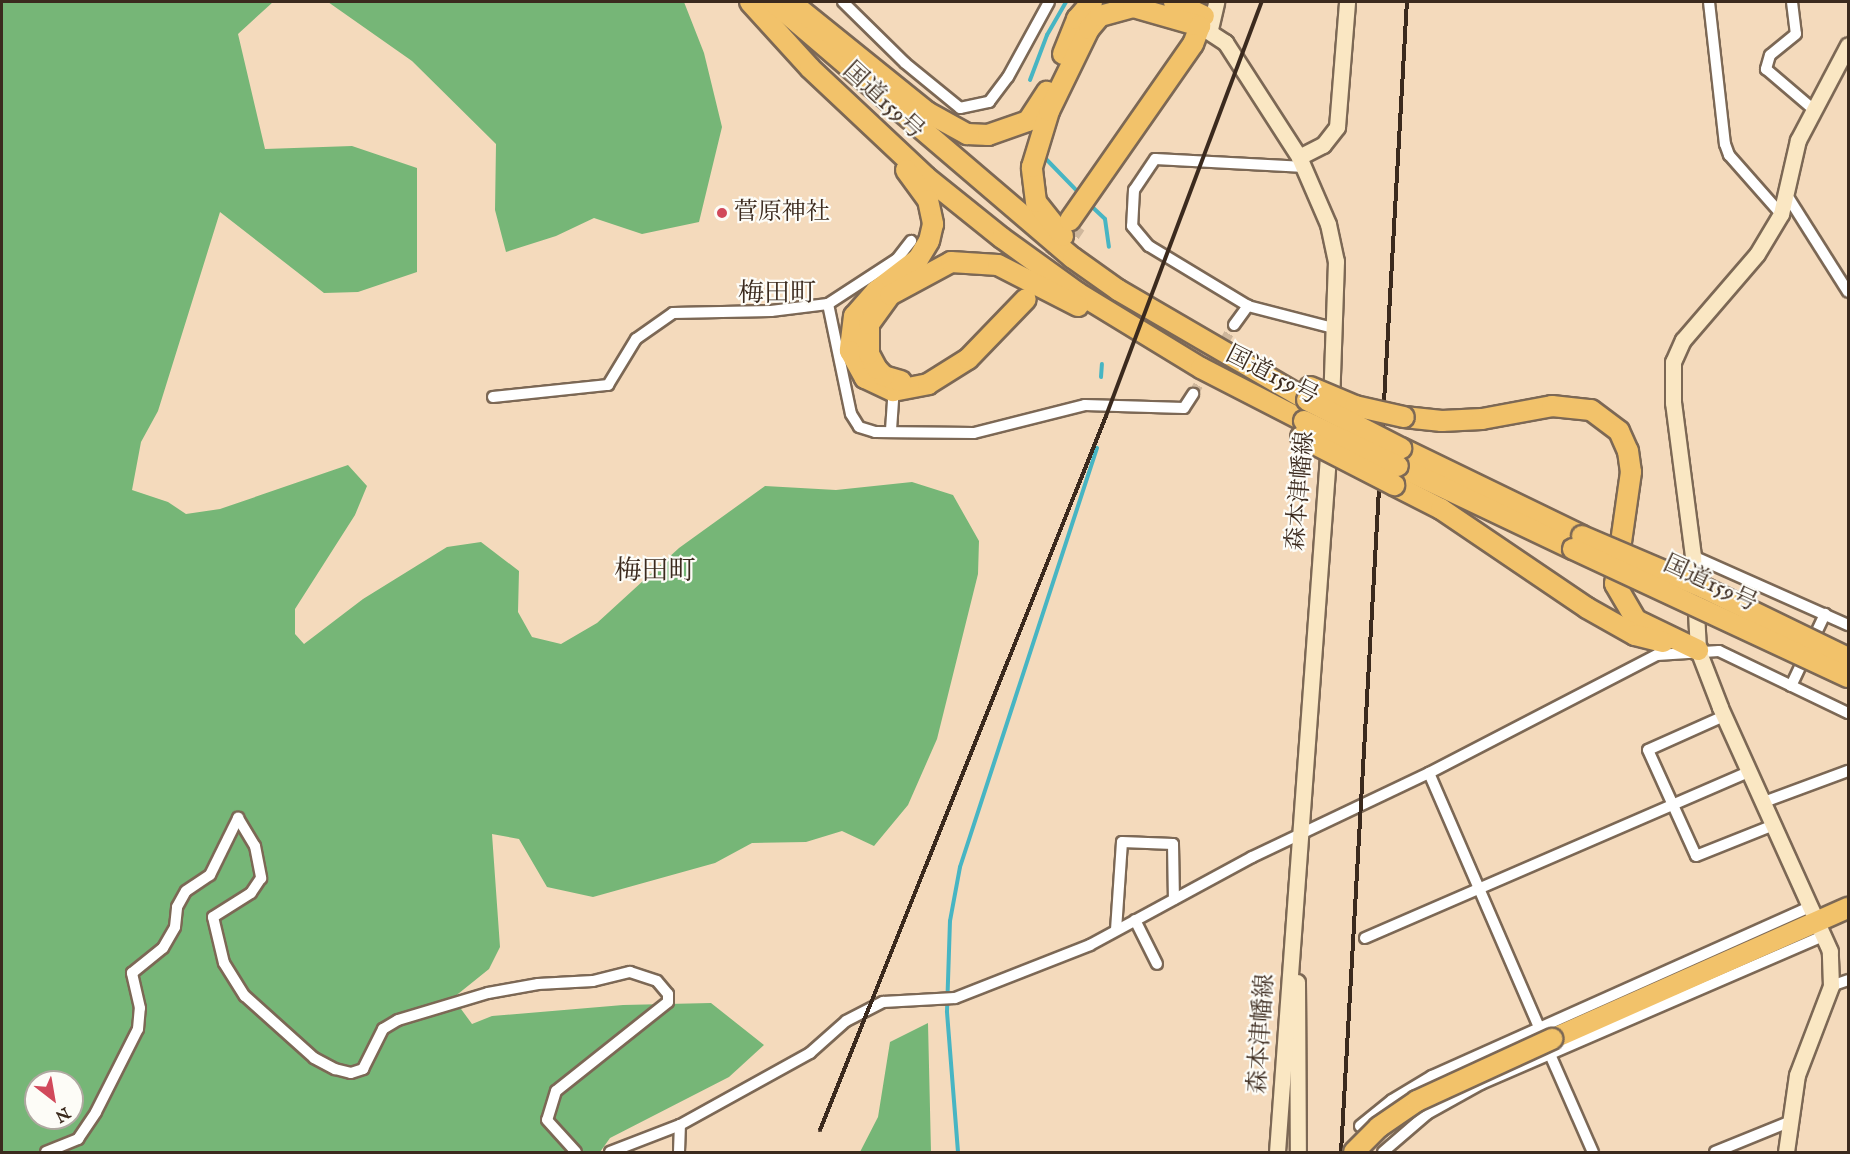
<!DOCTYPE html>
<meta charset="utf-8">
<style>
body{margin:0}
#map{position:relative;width:1850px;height:1154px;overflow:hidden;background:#f4dabc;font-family:"IM FELL English","Noto Serif JP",serif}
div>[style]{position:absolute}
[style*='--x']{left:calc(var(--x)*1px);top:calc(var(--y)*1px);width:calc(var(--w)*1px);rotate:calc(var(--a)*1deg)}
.forest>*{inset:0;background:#76b677}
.stream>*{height:4px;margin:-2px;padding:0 2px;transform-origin:2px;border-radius:2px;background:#47b5c3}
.street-tunnel>*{height:10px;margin-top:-5px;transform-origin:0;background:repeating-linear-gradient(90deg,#cfb79c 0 10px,transparent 0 15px)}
.highway-tunnel>*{height:20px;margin-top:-10px;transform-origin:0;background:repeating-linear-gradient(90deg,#cfb79c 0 20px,transparent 0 30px)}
.roads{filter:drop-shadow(2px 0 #7c6855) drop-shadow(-2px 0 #7c6855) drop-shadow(0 2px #7c6855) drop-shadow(0 -2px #7c6855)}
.street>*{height:10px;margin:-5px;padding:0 5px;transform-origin:5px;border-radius:5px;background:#fff}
.secondary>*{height:15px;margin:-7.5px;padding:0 7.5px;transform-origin:7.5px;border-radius:7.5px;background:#fae7c3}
.highway>*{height:20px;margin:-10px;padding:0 10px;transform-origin:10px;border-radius:10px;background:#f2c26a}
.rail>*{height:4px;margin:-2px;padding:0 2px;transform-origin:2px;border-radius:2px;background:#3b2a1e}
.bridges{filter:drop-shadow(2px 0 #7c6855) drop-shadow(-2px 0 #7c6855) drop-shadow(0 2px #7c6855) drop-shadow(0 -2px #7c6855)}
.highway-bridge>*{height:20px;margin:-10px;padding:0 10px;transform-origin:10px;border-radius:10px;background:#f2c26a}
.dots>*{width:16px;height:16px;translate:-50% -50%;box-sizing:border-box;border:3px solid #fdfcf7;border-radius:50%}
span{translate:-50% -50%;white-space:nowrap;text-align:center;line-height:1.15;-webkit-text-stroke:4.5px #fdfcf7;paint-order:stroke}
.street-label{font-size:24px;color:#3b2a1e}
.poi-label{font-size:24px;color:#3b2a1e}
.left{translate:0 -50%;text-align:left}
.neighbourhood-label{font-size:26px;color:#3b2a1e}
.quarter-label{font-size:27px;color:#3b2a1e}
.frame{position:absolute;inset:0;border:3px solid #3b2a1e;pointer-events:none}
.north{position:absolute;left:24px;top:1070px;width:60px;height:60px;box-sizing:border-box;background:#fdfcf7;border:2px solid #afa8a0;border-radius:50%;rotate:149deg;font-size:16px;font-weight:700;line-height:24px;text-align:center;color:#3b2a1e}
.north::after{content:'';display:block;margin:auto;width:21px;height:27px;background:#d1495b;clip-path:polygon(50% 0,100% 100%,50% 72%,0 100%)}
</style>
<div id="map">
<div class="forest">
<div style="clip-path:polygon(evenodd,2px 2px,273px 2px,238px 34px,265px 149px,352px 146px,417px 168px,417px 272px,358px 292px,324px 293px,220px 212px,158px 411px,141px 442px,132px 490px,168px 502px,186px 514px,220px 509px,348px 465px,367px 486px,355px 515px,295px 609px,295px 634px,304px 644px,363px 599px,447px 547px,481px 542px,519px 571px,518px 612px,532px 637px,561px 644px,597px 623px,679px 548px,765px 486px,836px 490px,912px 482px,953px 495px,979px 541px,978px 574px,937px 739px,908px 805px,874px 846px,842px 831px,806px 842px,752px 843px,715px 863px,593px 897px,547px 887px,519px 839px,492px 834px,500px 947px,489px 969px,453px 998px,472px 1024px,492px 1016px,623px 1005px,711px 1003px,764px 1045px,729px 1077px,610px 1138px,600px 1152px,2px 1152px,2px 2px,36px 1082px,72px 1082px,72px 1118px,36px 1118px,36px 1082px)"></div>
<div style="clip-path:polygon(328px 2px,684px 2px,704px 53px,722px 127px,699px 222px,642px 234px,594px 218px,556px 236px,506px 252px,495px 210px,496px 144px,412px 61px)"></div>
<div style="clip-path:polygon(928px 1023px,931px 1152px,860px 1152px,878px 1117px,890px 1042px)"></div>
</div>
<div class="stream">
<div style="--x:1030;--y:80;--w:48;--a:-69.3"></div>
<div style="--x:1047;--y:35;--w:38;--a:-60"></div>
<div style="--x:1046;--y:159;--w:50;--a:45.8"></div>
<div style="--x:1088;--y:203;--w:23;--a:43"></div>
<div style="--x:1105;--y:219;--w:28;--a:82"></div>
<div style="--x:1101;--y:377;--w:13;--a:-86"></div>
<div style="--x:958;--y:1152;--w:141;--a:-94.5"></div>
<div style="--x:947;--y:1011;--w:90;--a:-88.1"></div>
<div style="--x:950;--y:921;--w:55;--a:-79.5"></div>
<div style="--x:960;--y:867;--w:441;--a:-71.9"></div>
</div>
<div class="street-tunnel">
<div style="--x:1193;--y:394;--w:80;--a:-59.3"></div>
</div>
<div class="highway-tunnel">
<div style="--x:1037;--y:283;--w:70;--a:-56.1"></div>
</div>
<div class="roads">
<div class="street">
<div style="--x:843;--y:2;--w:87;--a:44.5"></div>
<div style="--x:905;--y:63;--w:71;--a:39.3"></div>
<div style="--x:960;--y:108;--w:30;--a:-12"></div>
<div style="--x:989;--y:102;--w:31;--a:-53"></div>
<div style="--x:1008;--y:77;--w:85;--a:-61.3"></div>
<div style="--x:1709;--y:2;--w:143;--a:83.6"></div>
<div style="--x:1725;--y:144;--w:12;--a:70"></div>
<div style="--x:1729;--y:155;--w:79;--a:48.6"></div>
<div style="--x:1792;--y:2;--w:32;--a:83"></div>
<div style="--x:1796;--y:34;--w:33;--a:141"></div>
<div style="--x:1770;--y:55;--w:15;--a:106"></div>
<div style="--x:1766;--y:69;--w:62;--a:40.4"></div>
<div style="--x:1305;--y:167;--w:150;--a:-176.9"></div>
<div style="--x:1155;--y:159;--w:37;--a:124"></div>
<div style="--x:1134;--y:190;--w:36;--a:93"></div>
<div style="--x:1132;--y:226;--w:26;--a:50"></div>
<div style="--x:1149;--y:246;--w:116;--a:31.2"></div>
<div style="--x:1248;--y:306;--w:88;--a:14.5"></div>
<div style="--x:1788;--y:197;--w:112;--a:57.7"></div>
<div style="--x:828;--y:304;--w:112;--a:78.2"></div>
<div style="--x:851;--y:414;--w:15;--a:58"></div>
<div style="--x:859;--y:427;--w:17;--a:17"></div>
<div style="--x:875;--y:432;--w:99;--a:0.6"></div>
<div style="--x:974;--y:433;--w:114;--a:-14.2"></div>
<div style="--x:1085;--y:405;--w:99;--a:1.7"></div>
<div style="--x:1184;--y:408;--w:17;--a:-57"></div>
<div style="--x:1234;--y:325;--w:24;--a:-54"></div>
<div style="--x:493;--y:397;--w:116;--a:-6"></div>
<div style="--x:608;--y:385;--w:54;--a:-58.7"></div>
<div style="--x:636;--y:339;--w:45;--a:-35.1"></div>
<div style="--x:673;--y:313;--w:98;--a:-1.2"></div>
<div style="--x:771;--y:311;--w:57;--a:-7"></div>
<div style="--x:828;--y:304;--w:82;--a:-33.1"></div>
<div style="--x:897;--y:259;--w:23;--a:-52"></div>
<div style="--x:891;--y:430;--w:44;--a:-86.1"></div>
<div style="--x:1693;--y:556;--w:170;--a:24"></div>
<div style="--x:1791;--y:686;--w:80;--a:-64.7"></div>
<div style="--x:1724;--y:716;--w:83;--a:155.9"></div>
<div style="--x:1648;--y:750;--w:116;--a:65.6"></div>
<div style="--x:1696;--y:856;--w:84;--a:-21.7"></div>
<div style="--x:1429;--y:773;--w:282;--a:66.6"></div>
<div style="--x:1764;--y:802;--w:90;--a:-20.3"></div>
<div style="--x:238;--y:818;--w:33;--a:59"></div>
<div style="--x:255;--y:846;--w:33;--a:79"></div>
<div style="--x:261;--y:878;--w:18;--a:124"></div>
<div style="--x:251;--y:893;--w:45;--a:147.7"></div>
<div style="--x:213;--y:917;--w:47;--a:76.6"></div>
<div style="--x:224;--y:963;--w:39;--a:58"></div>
<div style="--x:245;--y:996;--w:93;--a:41.9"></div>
<div style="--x:314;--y:1058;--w:24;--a:28"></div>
<div style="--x:335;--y:1069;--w:16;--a:14"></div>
<div style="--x:351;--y:1073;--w:13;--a:-18"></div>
<div style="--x:363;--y:1069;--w:45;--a:-63.4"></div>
<div style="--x:383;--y:1029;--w:17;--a:-31"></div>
<div style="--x:398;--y:1020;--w:94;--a:-16.7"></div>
<div style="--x:488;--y:993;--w:51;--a:-10.2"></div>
<div style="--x:538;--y:984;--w:55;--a:-3.1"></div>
<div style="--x:593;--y:981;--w:38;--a:-14"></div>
<div style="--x:630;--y:972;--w:28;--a:18"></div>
<div style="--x:657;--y:981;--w:17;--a:50"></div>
<div style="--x:668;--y:994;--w:8;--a:90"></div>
<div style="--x:668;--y:1002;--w:143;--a:141.5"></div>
<div style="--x:556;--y:1091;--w:30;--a:107"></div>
<div style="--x:547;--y:1120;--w:43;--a:47.8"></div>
<div style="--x:1135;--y:920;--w:49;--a:63.4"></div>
<div style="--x:1116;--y:930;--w:88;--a:-86.1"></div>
<div style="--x:1122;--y:842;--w:51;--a:2.2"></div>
<div style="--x:1173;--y:844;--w:55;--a:89"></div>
<div style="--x:1365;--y:938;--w:420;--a:-23.4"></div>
<div style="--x:1831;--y:986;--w:18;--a:-19"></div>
<div style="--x:1549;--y:1052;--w:109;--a:66.3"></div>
<div style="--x:1360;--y:1126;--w:41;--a:-39.1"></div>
<div style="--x:1392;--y:1100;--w:47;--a:-31"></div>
<div style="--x:1432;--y:1076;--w:414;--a:-24.1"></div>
<div style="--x:46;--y:1152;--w:35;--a:-22"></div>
<div style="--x:78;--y:1139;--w:32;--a:-56"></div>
<div style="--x:96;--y:1112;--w:93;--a:-63.2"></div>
<div style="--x:138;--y:1029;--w:21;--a:-85"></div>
<div style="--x:140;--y:1008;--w:36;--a:-103"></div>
<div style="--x:132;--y:973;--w:40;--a:-39"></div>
<div style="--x:163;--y:948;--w:24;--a:-60"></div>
<div style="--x:175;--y:927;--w:20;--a:-84"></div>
<div style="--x:177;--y:907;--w:18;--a:-61"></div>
<div style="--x:186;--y:891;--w:29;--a:-34"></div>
<div style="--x:210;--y:875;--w:64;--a:-63.8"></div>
<div style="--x:610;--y:1152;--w:75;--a:-21.1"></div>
<div style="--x:680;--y:1125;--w:149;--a:-29"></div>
<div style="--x:810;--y:1053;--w:48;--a:-41.6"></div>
<div style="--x:846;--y:1021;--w:42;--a:-27.2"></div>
<div style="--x:883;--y:1002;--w:72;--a:-3.2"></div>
<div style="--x:955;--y:998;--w:145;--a:-21.4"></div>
<div style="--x:1090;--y:945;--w:184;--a:-28.5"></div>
<div style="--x:1252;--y:857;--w:196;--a:-25.4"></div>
<div style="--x:1429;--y:773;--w:257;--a:-27.4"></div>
<div style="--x:1657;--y:655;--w:62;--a:-3.7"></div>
<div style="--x:1719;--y:651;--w:143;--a:25.7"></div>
<div style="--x:679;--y:1152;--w:27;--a:-88"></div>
<div style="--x:1383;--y:1152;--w:58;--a:-40.8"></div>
<div style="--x:1427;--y:1114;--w:62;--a:-29.1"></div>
<div style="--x:1481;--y:1084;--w:373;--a:-23.4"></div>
<div style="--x:1715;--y:1152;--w:80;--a:-22.1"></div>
</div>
<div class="secondary">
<div style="--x:1200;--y:26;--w:30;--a:33"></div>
<div style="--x:1225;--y:42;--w:137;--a:57.2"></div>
<div style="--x:1299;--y:157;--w:73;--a:66.6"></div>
<div style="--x:1328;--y:224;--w:38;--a:78"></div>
<div style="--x:1336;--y:261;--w:145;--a:92"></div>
<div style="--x:1210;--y:29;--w:28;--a:-77"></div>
<div style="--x:1299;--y:157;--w:27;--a:-27"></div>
<div style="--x:1323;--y:145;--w:23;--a:-52"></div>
<div style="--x:1337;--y:127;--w:125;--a:-85.4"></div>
<div style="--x:1297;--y:982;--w:170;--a:89.7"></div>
<div style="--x:1277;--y:1152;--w:712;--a:-85.81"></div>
<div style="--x:1786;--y:1152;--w:78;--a:-81.9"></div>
<div style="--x:1797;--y:1075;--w:95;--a:-69.1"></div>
<div style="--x:1831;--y:986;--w:35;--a:-92"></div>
<div style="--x:1830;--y:951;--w:268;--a:-114.3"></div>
<div style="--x:1720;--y:707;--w:61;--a:-111.1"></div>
<div style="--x:1698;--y:650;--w:94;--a:-93"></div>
<div style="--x:1693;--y:556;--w:154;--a:-97.4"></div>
<div style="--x:1673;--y:403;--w:41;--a:-90"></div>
<div style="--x:1673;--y:362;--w:24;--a:-66"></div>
<div style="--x:1683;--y:340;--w:113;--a:-49.3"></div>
<div style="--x:1757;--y:254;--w:47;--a:-59"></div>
<div style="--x:1781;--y:214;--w:76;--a:-77.1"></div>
<div style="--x:1798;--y:140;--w:107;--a:-62.2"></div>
</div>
<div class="highway">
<div style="--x:750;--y:2;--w:89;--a:47.7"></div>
<div style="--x:810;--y:68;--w:159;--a:43.2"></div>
<div style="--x:926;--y:177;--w:97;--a:38.8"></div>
<div style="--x:1002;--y:238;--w:94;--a:35.9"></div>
<div style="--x:1078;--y:293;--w:144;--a:31.4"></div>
<div style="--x:1201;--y:368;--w:116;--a:27.2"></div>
<div style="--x:773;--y:2;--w:394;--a:40.5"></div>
<div style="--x:1073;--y:258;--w:55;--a:35.4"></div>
<div style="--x:1118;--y:290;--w:219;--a:30.2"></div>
<div style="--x:1174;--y:2;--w:33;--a:25"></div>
<div style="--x:792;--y:3;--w:174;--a:38.9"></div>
<div style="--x:927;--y:112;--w:46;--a:28.8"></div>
<div style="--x:967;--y:134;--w:21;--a:3"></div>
<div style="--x:988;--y:135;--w:42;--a:-19.3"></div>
<div style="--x:1028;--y:121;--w:35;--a:-57"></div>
<div style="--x:1063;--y:54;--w:38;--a:-68"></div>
<div style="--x:1077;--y:19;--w:23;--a:-49"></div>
<div style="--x:906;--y:170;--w:37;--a:54"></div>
<div style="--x:928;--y:200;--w:25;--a:78"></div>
<div style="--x:933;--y:224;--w:17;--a:103"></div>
<div style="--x:929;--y:241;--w:21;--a:121"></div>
<div style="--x:918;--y:259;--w:53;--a:142.7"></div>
<div style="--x:876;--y:291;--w:33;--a:131"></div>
<div style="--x:854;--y:316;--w:35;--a:97"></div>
<div style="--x:850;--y:351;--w:31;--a:61"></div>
<div style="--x:865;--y:378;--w:31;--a:25"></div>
<div style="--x:893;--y:391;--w:36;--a:-11"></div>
<div style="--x:928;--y:384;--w:47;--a:-32"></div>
<div style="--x:968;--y:359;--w:83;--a:-46"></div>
<div style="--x:1063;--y:236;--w:43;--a:-128.5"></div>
<div style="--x:1036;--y:202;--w:35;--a:-97"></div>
<div style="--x:1032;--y:167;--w:59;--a:-73.1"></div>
<div style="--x:1049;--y:111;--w:91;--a:-64"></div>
<div style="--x:1089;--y:29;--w:17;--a:-50"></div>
<div style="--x:1100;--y:16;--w:34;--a:-15"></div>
<div style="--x:1133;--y:7;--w:70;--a:15.8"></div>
<div style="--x:1200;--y:26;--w:19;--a:111"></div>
<div style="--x:1193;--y:44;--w:215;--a:124.9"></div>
<div style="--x:901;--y:381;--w:18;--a:-164"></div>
<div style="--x:884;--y:376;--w:10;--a:-135"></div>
<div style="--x:877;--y:369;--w:17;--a:-118"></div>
<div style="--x:869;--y:354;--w:30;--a:-90"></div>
<div style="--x:869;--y:324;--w:36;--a:-54"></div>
<div style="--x:890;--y:295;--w:69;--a:-28.4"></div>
<div style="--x:951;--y:262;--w:47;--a:3.7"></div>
<div style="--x:998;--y:265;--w:90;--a:27.1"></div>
<div style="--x:1404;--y:417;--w:38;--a:6"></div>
<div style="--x:1442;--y:421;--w:40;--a:-2.9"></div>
<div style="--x:1482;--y:419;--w:71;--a:-10.5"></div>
<div style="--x:1552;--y:406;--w:39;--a:6"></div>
<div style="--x:1591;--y:410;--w:35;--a:37"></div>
<div style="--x:1619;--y:431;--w:22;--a:66"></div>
<div style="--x:1628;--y:451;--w:21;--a:82"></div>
<div style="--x:1631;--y:472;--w:113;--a:98.1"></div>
<div style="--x:1615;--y:584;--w:42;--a:59.7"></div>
<div style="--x:1636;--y:620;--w:69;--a:25.8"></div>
<div style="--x:1401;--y:448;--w:201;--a:25.9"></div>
<div style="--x:1398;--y:466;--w:194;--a:25.4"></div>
<div style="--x:1394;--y:485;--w:53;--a:27.1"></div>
<div style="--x:1441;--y:509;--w:176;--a:34.1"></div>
<div style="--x:1587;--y:608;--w:55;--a:29.4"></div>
<div style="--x:1635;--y:635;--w:29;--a:14"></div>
<div style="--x:1552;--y:1039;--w:324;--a:-23.9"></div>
</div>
</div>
<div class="rail">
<div style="--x:820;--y:1130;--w:769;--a:-68.17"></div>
<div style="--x:1106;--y:416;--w:442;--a:-69.4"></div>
<div style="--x:1341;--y:1152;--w:1152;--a:-86.72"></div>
</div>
<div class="bridges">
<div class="highway-bridge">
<div style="--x:1310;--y:387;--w:49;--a:22.9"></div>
<div style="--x:1355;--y:406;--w:50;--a:12.7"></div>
<div style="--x:1307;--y:400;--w:106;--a:27.1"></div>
<div style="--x:1304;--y:421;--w:104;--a:25.6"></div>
<div style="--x:1301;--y:437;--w:105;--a:27.3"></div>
<div style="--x:1582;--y:536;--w:133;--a:23.1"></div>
<div style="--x:1704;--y:588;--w:160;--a:25.9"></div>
<div style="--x:1573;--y:549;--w:303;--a:25"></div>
<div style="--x:1354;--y:1152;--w:35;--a:-45"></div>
<div style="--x:1379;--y:1127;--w:46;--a:-34.4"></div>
<div style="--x:1417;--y:1101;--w:149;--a:-24.7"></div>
</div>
</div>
<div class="dots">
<div style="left:722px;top:213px;background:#d1495b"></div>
</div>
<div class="street-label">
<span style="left:883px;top:101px;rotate:43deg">国道159号</span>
<span style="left:1272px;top:376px;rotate:27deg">国道159号</span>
<span style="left:1301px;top:491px;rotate:-85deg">森本津幡線</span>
<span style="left:1710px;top:584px;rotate:25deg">国道159号</span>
<span style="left:1262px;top:1034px;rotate:-86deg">森本津幡線</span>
</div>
<div class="poi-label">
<span class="left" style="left:734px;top:213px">菅原神社</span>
</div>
<div class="neighbourhood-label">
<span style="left:777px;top:294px">梅田町</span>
</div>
<div class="quarter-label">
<span style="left:655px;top:573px">梅田町</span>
</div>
<div class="frame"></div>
<div class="north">N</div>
</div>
